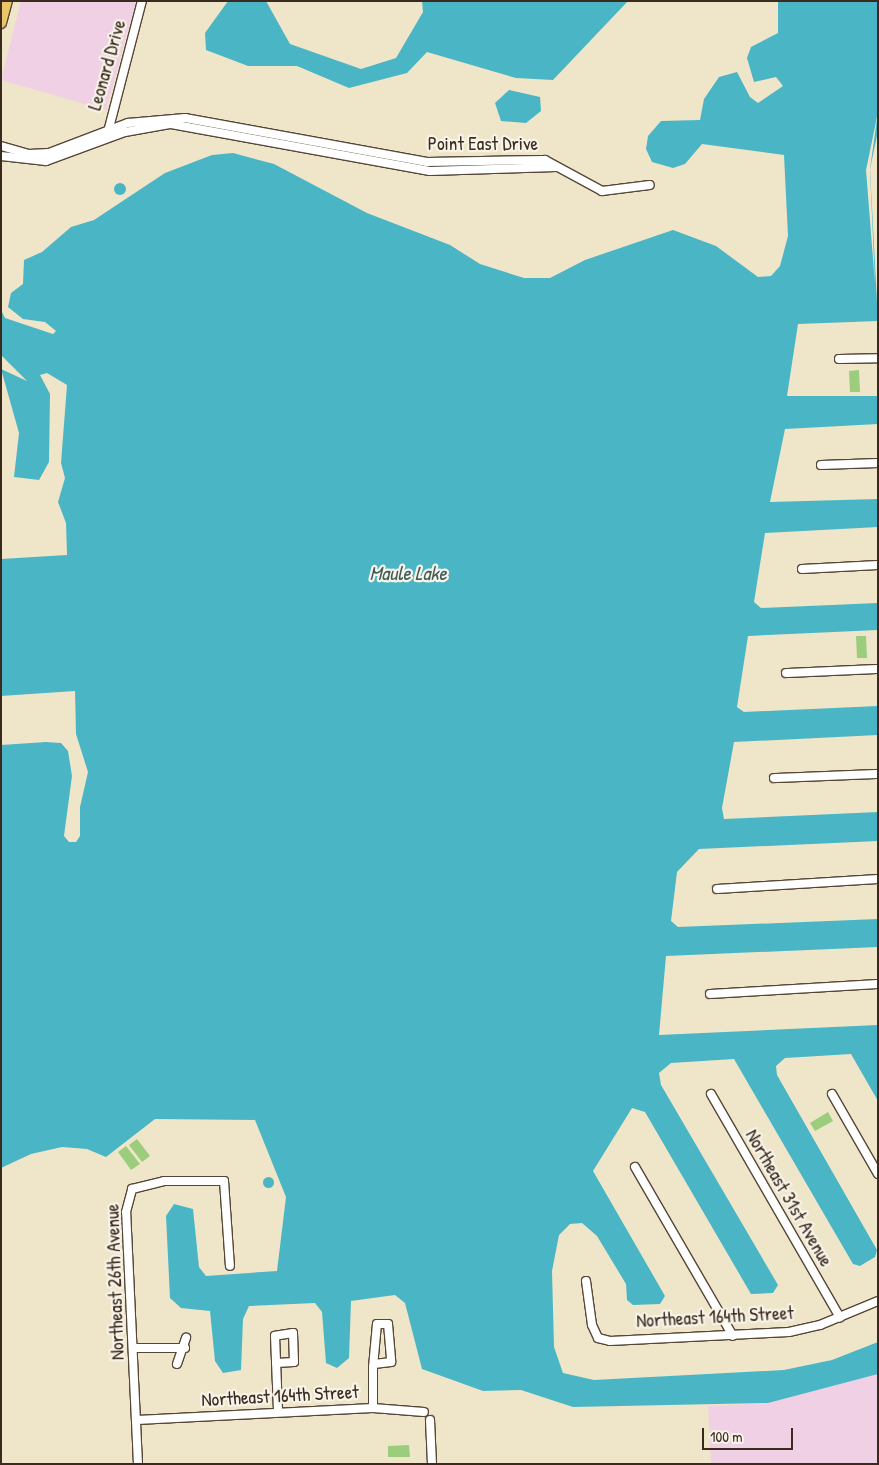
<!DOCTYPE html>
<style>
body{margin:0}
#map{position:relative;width:879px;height:1465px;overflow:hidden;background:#efe5c9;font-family:"Patrick Hand",sans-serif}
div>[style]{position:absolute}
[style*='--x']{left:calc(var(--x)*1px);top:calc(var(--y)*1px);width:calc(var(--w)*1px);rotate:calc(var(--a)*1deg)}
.built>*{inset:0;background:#f0d0e4}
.green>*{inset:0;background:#9ccd7d}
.water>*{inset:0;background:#4ab6c5}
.round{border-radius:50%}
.pier>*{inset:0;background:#efe5c9}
.roads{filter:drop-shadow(1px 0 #564638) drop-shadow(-1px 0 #564638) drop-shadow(0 1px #564638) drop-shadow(0 -1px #564638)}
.minor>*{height:8px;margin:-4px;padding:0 4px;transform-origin:4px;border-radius:4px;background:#fff}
.major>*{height:10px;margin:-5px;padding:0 5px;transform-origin:5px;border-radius:5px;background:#ebc669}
span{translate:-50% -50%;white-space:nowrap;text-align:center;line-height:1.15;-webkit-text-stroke:4.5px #f7f3e8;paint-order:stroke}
.street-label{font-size:19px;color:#3b2a1e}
.water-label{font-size:20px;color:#405b58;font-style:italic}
.frame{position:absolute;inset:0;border:2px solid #3b2a1e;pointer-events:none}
.scale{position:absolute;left:702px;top:1428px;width:91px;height:22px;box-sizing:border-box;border:2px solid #3b2a1e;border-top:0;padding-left:6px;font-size:15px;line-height:18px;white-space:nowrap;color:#3b2a1e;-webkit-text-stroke:4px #f7f3e8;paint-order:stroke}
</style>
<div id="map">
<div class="built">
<div style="clip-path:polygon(21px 1px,136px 1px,106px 110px,1px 80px)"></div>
<div style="clip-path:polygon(878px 1374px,878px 1463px,711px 1464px,708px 1406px,767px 1403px)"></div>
</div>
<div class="green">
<div style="clip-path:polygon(859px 370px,860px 392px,850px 392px,849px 371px)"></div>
<div style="clip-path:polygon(866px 636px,867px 658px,857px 658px,856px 636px)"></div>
<div style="clip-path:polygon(828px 1112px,833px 1121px,815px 1131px,810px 1123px)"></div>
<div style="clip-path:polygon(137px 1139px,150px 1156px,142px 1162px,129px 1145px)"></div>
<div style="clip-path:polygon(126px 1146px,140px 1164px,131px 1170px,118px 1152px)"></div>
<div style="clip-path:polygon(409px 1445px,410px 1457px,388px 1457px,388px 1446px)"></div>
</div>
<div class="water">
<div style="clip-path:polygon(228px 1px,266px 1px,290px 44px,361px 69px,396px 58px,423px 12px,422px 1px,628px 1px,553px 80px,516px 78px,427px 52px,407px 73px,349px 88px,297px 66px,248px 66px,206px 50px,205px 33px)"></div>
<div style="clip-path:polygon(778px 1px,878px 1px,878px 131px,870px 169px,878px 321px,798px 324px,787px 396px,878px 396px,878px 424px,785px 429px,770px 502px,878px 499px,878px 527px,765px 533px,754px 602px,761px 608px,878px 603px,878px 630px,748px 636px,737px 707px,744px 712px,878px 706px,878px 735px,734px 742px,722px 808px,724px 819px,878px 812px,878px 841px,699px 849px,677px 872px,671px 921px,678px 927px,878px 919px,878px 947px,666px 956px,659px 1035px,878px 1025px,878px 1101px,851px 1054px,785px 1058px,776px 1066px,777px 1075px,877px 1250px,875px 1257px,860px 1266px,853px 1264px,734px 1059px,671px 1063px,659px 1073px,661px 1085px,778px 1285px,773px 1293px,751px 1294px,645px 1112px,632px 1108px,593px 1171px,665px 1296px,660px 1304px,633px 1305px,627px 1300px,626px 1284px,597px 1236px,582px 1223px,570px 1224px,559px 1235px,552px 1271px,554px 1347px,563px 1373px,594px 1380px,784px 1370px,832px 1360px,878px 1342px,878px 1374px,768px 1403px,573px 1407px,521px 1390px,483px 1391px,422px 1369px,405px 1303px,395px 1295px,351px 1301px,349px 1358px,337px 1368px,326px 1363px,322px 1312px,315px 1303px,249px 1306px,243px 1319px,241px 1370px,223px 1373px,215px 1361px,210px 1311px,181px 1308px,170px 1298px,166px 1216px,174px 1204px,193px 1209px,199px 1267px,206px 1276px,277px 1271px,286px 1197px,255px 1120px,155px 1119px,106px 1157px,87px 1149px,62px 1147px,31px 1154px,1px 1168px,1px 745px,46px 742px,61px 743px,68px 751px,72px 776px,64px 836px,69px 842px,76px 842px,80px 836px,80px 807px,88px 772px,76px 734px,75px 691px,1px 696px,1px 559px,67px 555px,66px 523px,58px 502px,65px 478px,61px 463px,67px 385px,47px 373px,40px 375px,50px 394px,49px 462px,39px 480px,14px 477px,19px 433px,1px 369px,27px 381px,1px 355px,1px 310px,5px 318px,53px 334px,56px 331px,45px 322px,23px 319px,8px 307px,11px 293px,23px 284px,24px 260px,42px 252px,71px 227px,94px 220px,165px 173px,212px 155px,233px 153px,274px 164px,367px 213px,450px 245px,480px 264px,524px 278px,550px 278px,585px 260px,673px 230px,716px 246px,758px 277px,771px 276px,780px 266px,788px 236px,784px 155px,702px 144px,685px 164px,673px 168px,652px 162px,646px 149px,648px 136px,661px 121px,700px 120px,704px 99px,719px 77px,737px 72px,750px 97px,758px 103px,783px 86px,776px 77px,754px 82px,747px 58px,751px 47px,778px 33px)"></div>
<div style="clip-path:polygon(509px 90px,540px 97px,541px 111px,526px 123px,501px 121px,495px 103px)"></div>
<div class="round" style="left:114px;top:183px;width:12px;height:12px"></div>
<div class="round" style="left:262.5px;top:1176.5px;width:11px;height:11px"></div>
</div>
<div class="pier">
<div style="clip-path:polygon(878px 112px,870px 169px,875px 284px,866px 170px)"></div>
</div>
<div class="roads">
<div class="minor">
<div style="--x:108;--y:132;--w:135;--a:-75.5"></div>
<div style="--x:1;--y:146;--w:29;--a:16"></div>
<div style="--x:29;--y:154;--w:20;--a:-3"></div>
<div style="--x:49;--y:153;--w:85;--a:-20.8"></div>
<div style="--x:128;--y:123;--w:57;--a:-5"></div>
<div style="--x:185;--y:118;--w:246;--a:10.3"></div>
<div style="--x:427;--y:162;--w:118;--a:-1"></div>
<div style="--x:545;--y:160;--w:65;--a:28.5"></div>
<div style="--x:602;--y:191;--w:48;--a:-7.1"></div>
<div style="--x:1;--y:156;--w:45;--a:6.3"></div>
<div style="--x:46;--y:161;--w:84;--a:-20.2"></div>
<div style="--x:125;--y:132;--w:47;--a:-9.9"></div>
<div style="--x:171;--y:124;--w:263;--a:10.3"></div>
<div style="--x:430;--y:171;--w:126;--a:-1.8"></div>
<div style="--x:839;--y:359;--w:39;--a:-1"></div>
<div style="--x:821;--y:465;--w:57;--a:-2"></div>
<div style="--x:802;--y:569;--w:76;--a:-3"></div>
<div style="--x:786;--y:673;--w:92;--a:-2.5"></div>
<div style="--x:774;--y:778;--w:104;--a:-2.2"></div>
<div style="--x:717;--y:889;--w:161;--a:-3.6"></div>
<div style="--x:710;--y:994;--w:168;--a:-3.4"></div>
<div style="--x:711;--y:1094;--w:258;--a:60"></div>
<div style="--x:832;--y:1094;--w:92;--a:60.1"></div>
<div style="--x:635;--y:1167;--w:195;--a:59.9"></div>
<div style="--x:586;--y:1281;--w:44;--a:82.2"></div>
<div style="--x:592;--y:1325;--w:14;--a:65"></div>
<div style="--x:598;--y:1338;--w:12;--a:14"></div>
<div style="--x:610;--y:1341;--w:179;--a:-2.9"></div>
<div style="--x:789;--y:1332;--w:32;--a:-13"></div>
<div style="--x:820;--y:1325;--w:63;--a:-22.5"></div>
<div style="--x:133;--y:1348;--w:52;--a:0"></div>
<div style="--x:276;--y:1363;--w:18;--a:-3"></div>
<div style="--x:294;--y:1362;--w:29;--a:-92"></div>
<div style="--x:293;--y:1333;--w:18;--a:171"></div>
<div style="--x:275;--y:1336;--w:76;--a:87.7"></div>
<div style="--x:177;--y:1364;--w:28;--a:-71"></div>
<div style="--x:373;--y:1408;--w:41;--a:-90"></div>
<div style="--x:373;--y:1367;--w:43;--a:-84.7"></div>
<div style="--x:377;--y:1324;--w:11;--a:0"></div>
<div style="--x:388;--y:1324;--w:38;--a:85"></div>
<div style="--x:391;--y:1362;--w:17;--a:173"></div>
<div style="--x:137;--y:1420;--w:236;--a:-2.9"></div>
<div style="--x:373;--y:1408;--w:51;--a:4.5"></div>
<div style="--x:430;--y:1420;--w:44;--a:87.4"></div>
<div style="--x:138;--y:1464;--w:252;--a:-92.7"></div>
<div style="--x:126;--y:1212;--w:24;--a:-75"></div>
<div style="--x:132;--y:1189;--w:33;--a:-14"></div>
<div style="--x:164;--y:1181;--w:60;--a:0"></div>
<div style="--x:224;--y:1181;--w:85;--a:86"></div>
</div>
<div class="major">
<div style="--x:1;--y:23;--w:23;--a:-75"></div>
</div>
</div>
<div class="street-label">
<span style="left:107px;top:65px;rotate:-74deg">Leonard Drive</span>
<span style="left:483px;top:144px">Point East Drive</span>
<span style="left:789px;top:1198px;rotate:60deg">Northeast 31st Avenue</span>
<span style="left:115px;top:1282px;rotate:-92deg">Northeast 26th Avenue</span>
<span style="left:715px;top:1317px;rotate:-3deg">Northeast 164th Street</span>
<span style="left:280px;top:1396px;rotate:-3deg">Northeast 164th Street</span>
</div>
<div class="water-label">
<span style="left:408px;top:572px">Maule Lake</span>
</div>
<div class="frame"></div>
<div class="scale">100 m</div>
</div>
